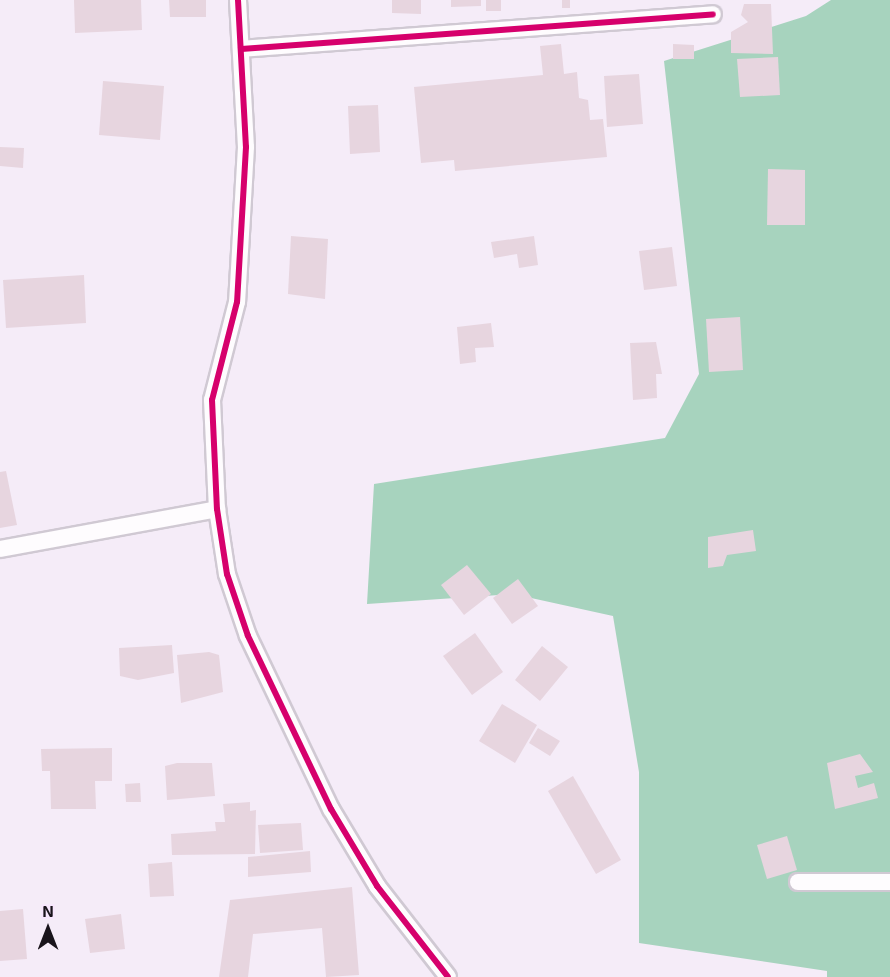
<!DOCTYPE html>
<style>
body{margin:0}
#map{position:relative;width:890px;height:977px;overflow:hidden;background:#f5ecf8;font-family:"Exo 2",sans-serif}
div>[style]{position:absolute}
[style*='--x']{left:calc(var(--x)*1px);top:calc(var(--y)*1px);width:calc(var(--w)*1px);rotate:calc(var(--a)*1deg)}
.forest>*{inset:0;background:#a7d3be}
.building>*{inset:0;background:#e7d5df}
.roads{filter:drop-shadow(2px 0 #d0c9d3) drop-shadow(-2px 0 #d0c9d3) drop-shadow(0 2px #d0c9d3) drop-shadow(0 -2px #d0c9d3)}
.street>*{height:16px;margin:-8px;padding:0 8px;transform-origin:8px;border-radius:8px;background:#fefcfe}
.cycleway>*{height:6px;margin:-3px;padding:0 3px;transform-origin:3px;border-radius:3px;background:#d6006c}
span{translate:-50% -50%;white-space:nowrap;text-align:center;line-height:1.15;-webkit-text-stroke:4.5px #f7e7fd;paint-order:stroke}
.north{position:absolute;left:18px;top:899px;width:60px;height:60px;-webkit-text-stroke:4px #f7e7fd;paint-order:stroke;rotate:0deg;font-size:16px;font-weight:700;line-height:24px;text-align:center;color:#19141b}
.north::after{content:'';display:block;margin:auto;width:21px;height:27px;background:#19141b;clip-path:polygon(50% 0,100% 100%,50% 72%,0 100%)}
</style>
<div id="map">
<div class="forest">
<div style="clip-path:polygon(831px 0,890px 0,890px 977px,827px 977px,827px 971px,639px 943px,639px 772px,613px 616px,513px 594px,367px 604px,374px 484px,665px 438px,699px 374px,664px 61px,806px 16px)"></div>
</div>
<div class="building">
<div style="clip-path:polygon(74px 0,141px 0,142px 30px,75px 33px)"></div>
<div style="clip-path:polygon(169px 0,206px 0,206px 17px,170px 17px)"></div>
<div style="clip-path:polygon(392px 0,421px 0,421px 14px,392px 13px)"></div>
<div style="clip-path:polygon(451px 0,481px 0,481px 6px,451px 7px)"></div>
<div style="clip-path:polygon(486px 0,501px 0,501px 11px,486px 11px)"></div>
<div style="clip-path:polygon(562px 0,570px 0,570px 8px,562px 8px)"></div>
<div style="clip-path:polygon(744px 4px,771px 4px,773px 54px,731px 53px,731px 32px,748px 22px,741px 15px)"></div>
<div style="clip-path:polygon(561px 44px,564px 74px,577px 72px,579px 98px,588px 100px,590px 120px,603px 119px,607px 157px,455px 171px,454px 160px,421px 163px,414px 87px,543px 75px,540px 46px)"></div>
<div style="clip-path:polygon(673px 44px,694px 45px,694px 59px,673px 59px)"></div>
<div style="clip-path:polygon(778px 57px,780px 95px,740px 97px,737px 59px)"></div>
<div style="clip-path:polygon(639px 74px,643px 124px,607px 127px,604px 76px)"></div>
<div style="clip-path:polygon(103px 81px,164px 86px,160px 140px,99px 135px)"></div>
<div style="clip-path:polygon(378px 105px,380px 152px,350px 154px,348px 106px)"></div>
<div style="clip-path:polygon(0 147px,24px 148px,23px 168px,0 166px)"></div>
<div style="clip-path:polygon(768px 169px,805px 170px,805px 225px,767px 225px)"></div>
<div style="clip-path:polygon(291px 236px,328px 239px,325px 299px,288px 294px)"></div>
<div style="clip-path:polygon(534px 236px,538px 265px,519px 268px,517px 254px,494px 258px,491px 242px)"></div>
<div style="clip-path:polygon(672px 247px,677px 286px,644px 290px,639px 251px)"></div>
<div style="clip-path:polygon(84px 275px,86px 323px,6px 328px,3px 280px)"></div>
<div style="clip-path:polygon(740px 317px,743px 370px,709px 372px,706px 319px)"></div>
<div style="clip-path:polygon(491px 323px,494px 347px,475px 348px,476px 362px,460px 364px,457px 327px)"></div>
<div style="clip-path:polygon(656px 342px,662px 374px,656px 374px,657px 398px,633px 400px,630px 343px)"></div>
<div style="clip-path:polygon(6px 471px,17px 525px,0 528px,0 472px)"></div>
<div style="clip-path:polygon(753px 530px,756px 551px,727px 555px,723px 566px,708px 568px,708px 537px)"></div>
<div style="clip-path:polygon(467px 565px,491px 594px,464px 615px,441px 585px)"></div>
<div style="clip-path:polygon(518px 579px,538px 606px,512px 624px,493px 598px)"></div>
<div style="clip-path:polygon(475px 633px,503px 672px,472px 695px,443px 656px)"></div>
<div style="clip-path:polygon(172px 645px,174px 673px,138px 680px,120px 676px,119px 648px)"></div>
<div style="clip-path:polygon(542px 646px,568px 667px,540px 701px,515px 680px)"></div>
<div style="clip-path:polygon(209px 652px,219px 655px,223px 692px,181px 703px,177px 655px)"></div>
<div style="clip-path:polygon(502px 704px,537px 725px,515px 763px,479px 741px)"></div>
<div style="clip-path:polygon(538px 728px,560px 741px,550px 756px,529px 743px)"></div>
<div style="clip-path:polygon(112px 748px,112px 781px,95px 781px,96px 809px,51px 809px,50px 771px,42px 771px,41px 749px)"></div>
<div style="clip-path:polygon(860px 754px,873px 772px,855px 776px,858px 788px,874px 783px,878px 798px,835px 809px,827px 763px)"></div>
<div style="clip-path:polygon(177px 763px,212px 763px,215px 796px,167px 800px,165px 766px)"></div>
<div style="clip-path:polygon(573px 776px,621px 860px,596px 874px,548px 791px)"></div>
<div style="clip-path:polygon(140px 783px,141px 802px,126px 802px,125px 784px)"></div>
<div style="clip-path:polygon(250px 802px,250px 811px,256px 810px,255px 854px,172px 855px,171px 834px,216px 831px,215px 822px,225px 822px,223px 804px)"></div>
<div style="clip-path:polygon(301px 823px,303px 850px,260px 853px,258px 825px)"></div>
<div style="clip-path:polygon(787px 836px,797px 870px,767px 879px,757px 845px)"></div>
<div style="clip-path:polygon(310px 851px,311px 872px,248px 877px,248px 857px)"></div>
<div style="clip-path:polygon(172px 862px,174px 896px,150px 897px,148px 864px)"></div>
<div style="clip-path:polygon(352px 887px,359px 975px,326px 977px,322px 928px,253px 934px,248px 977px,219px 977px,230px 900px)"></div>
<div style="clip-path:polygon(23px 909px,27px 959px,0 961px,0 911px)"></div>
<div style="clip-path:polygon(121px 914px,125px 949px,90px 953px,85px 919px)"></div>
</div>
<div class="roads">
<div class="street">
<div style="--x:238;--y:0;--w:147;--a:86.9"></div>
<div style="--x:246;--y:147;--w:155;--a:93.3"></div>
<div style="--x:237;--y:302;--w:101;--a:104.3"></div>
<div style="--x:212;--y:400;--w:109;--a:87.4"></div>
<div style="--x:217;--y:509;--w:66;--a:81.3"></div>
<div style="--x:227;--y:574;--w:65;--a:71.3"></div>
<div style="--x:248;--y:636;--w:192;--a:64.4"></div>
<div style="--x:331;--y:809;--w:90;--a:59.1"></div>
<div style="--x:377;--y:886;--w:115;--a:52"></div>
<div style="--x:241;--y:49;--w:473;--a:-4.2"></div>
<div style="--x:0;--y:549;--w:221;--a:-10.4"></div>
<div style="--x:798;--y:882;--w:92;--a:0"></div>
</div>
</div>
<div class="cycleway">
<div style="--x:238;--y:0;--w:147;--a:86.9"></div>
<div style="--x:246;--y:147;--w:155;--a:93.3"></div>
<div style="--x:237;--y:302;--w:101;--a:104.3"></div>
<div style="--x:212;--y:400;--w:109;--a:87.4"></div>
<div style="--x:217;--y:509;--w:66;--a:81.3"></div>
<div style="--x:227;--y:574;--w:65;--a:71.3"></div>
<div style="--x:248;--y:636;--w:192;--a:64.4"></div>
<div style="--x:331;--y:809;--w:90;--a:59.1"></div>
<div style="--x:377;--y:886;--w:115;--a:52"></div>
<div style="--x:241;--y:49;--w:473;--a:-4.2"></div>
</div>
<div class="north">N</div>
</div>
